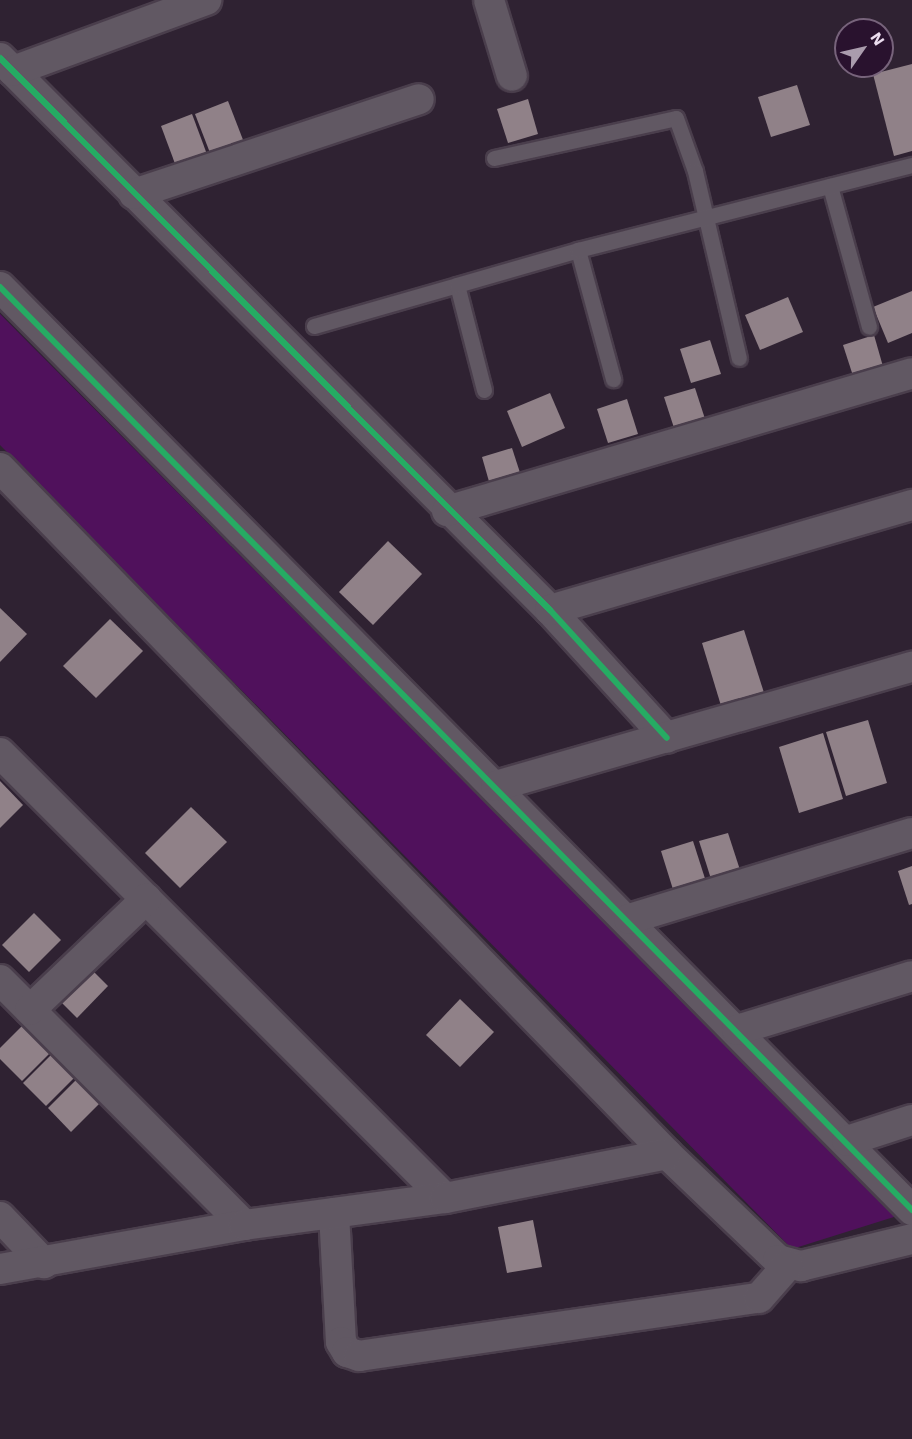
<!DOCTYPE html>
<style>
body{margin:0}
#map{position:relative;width:912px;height:1439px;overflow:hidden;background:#2f2232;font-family:"Work Sans",sans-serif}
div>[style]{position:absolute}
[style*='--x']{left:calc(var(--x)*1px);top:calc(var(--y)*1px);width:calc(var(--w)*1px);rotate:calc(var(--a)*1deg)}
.green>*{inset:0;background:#50115c}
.building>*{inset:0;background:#908188}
.roads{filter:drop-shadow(2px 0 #4a3e4c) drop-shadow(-2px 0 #4a3e4c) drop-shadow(0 2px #4a3e4c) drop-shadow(0 -2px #4a3e4c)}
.lane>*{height:15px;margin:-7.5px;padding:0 7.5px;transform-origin:7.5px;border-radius:7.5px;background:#615863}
.street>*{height:30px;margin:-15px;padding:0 15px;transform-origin:15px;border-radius:15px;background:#615863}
.cycleway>*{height:6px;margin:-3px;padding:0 3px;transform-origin:3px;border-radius:3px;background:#26ab63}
span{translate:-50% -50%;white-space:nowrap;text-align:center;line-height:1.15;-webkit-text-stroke:6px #29122e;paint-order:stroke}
.north{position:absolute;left:834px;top:18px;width:60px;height:60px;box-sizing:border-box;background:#29122e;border:2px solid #77637b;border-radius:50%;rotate:56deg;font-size:16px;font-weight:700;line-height:24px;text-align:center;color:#ecddef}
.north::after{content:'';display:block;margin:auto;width:21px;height:27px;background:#aa9cad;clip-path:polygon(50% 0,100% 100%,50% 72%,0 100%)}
</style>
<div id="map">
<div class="green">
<div style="clip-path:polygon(0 314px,897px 1216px,792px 1249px,0 445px)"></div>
</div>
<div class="building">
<div style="clip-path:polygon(912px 64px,912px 151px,894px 156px,873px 74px)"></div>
<div style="clip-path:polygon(797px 85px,810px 125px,771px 137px,758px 97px)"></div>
<div style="clip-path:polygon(528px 99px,538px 134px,508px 143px,497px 109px)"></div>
<div style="clip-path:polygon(228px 101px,245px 145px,212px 158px,195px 114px)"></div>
<div style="clip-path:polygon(192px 114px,208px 157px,177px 169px,161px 126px)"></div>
<div style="clip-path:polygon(912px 291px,912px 333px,888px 343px,873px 307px)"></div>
<div style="clip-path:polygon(788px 297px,803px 332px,760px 350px,745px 315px)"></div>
<div style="clip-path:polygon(874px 335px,884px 370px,854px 379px,843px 345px)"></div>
<div style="clip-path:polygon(710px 340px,721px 374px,691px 383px,680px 349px)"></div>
<div style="clip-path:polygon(695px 388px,706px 422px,675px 431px,664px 397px)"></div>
<div style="clip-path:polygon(550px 393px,565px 428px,522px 447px,507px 411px)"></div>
<div style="clip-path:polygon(627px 399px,638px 434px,608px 443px,597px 409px)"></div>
<div style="clip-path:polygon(512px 448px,523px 482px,492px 492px,482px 457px)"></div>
<div style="clip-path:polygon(388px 541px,422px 574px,373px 625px,339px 592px)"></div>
<div style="clip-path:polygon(0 608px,27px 634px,0 662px)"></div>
<div style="clip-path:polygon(110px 619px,143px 651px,96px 698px,63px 666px)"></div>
<div style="clip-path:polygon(744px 630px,765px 696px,722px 709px,702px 643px)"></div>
<div style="clip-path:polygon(868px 720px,887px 783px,846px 796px,826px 732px)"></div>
<div style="clip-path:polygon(823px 733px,843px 799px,799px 813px,779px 747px)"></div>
<div style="clip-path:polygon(0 781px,23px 805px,0 828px)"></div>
<div style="clip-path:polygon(191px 807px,227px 842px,180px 888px,145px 853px)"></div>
<div style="clip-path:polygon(728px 833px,741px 873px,712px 882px,699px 841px)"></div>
<div style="clip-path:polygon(693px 841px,708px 888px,676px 899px,661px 851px)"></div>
<div style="clip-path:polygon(912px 866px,912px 904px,909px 905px,898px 871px)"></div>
<div style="clip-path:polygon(34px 913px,61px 940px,29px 972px,2px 945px)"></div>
<div style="clip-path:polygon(85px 963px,108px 986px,77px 1018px,54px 995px)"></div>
<div style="clip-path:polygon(460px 999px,494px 1032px,460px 1067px,426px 1035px)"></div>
<div style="clip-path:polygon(26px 1022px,53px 1050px,22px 1081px,0 1059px,0 1048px)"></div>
<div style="clip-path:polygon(56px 1050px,79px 1073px,46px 1106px,23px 1083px)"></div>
<div style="clip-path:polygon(81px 1075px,104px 1099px,71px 1132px,48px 1108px)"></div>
<div style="clip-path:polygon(533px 1220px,542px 1267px,507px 1273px,498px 1227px)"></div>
</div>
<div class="roads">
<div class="lane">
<div style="--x:494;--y:158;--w:186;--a:-12.4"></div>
<div style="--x:676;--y:118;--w:56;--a:70.3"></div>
<div style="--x:695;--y:171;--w:192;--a:76.8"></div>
<div style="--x:830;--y:186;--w:146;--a:74.5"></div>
<div style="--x:578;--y:250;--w:134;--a:74.8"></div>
<div style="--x:314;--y:326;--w:149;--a:-16"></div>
<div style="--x:484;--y:390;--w:108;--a:-104.4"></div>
<div style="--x:457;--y:285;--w:126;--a:-16.1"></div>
<div style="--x:578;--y:250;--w:345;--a:-14.3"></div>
</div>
<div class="street">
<div style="--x:489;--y:0;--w:79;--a:73.2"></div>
<div style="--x:0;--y:58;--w:779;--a:45.1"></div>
<div style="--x:550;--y:610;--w:173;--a:47.6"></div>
<div style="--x:13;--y:71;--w:206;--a:-20.2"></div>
<div style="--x:134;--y:194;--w:300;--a:-18.4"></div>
<div style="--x:0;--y:287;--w:1298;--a:45.34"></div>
<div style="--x:0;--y:468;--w:957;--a:45.8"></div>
<div style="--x:667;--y:1154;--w:153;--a:43.7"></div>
<div style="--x:778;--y:1260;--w:24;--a:15"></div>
<div style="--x:801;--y:1266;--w:114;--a:-13.7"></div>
<div style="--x:447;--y:511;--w:485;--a:-16.5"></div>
<div style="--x:550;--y:610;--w:377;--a:-16.2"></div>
<div style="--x:0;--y:753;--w:629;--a:45"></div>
<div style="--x:496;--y:786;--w:433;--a:-16"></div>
<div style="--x:629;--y:919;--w:296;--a:-16.9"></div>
<div style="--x:0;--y:980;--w:346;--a:45.1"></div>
<div style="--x:30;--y:1010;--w:161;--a:-43.7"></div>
<div style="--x:737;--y:1030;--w:183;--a:-17.1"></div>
<div style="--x:847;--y:1141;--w:68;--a:-17.9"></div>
<div style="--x:334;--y:1213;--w:129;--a:86.9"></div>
<div style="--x:341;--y:1342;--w:12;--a:59"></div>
<div style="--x:347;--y:1352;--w:13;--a:18"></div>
<div style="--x:359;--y:1356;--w:404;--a:-8.3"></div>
<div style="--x:759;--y:1298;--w:44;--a:-48.7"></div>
<div style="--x:0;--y:1217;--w:64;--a:46.3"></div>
<div style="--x:0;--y:1269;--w:248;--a:-10.2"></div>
<div style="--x:244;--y:1225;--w:203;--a:-7.7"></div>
<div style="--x:445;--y:1198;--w:226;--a:-11.2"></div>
</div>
</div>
<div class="cycleway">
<div style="--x:0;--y:58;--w:779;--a:45.1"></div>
<div style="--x:550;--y:610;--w:173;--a:47.6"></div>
<div style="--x:0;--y:287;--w:1298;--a:45.34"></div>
</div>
<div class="north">N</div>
</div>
